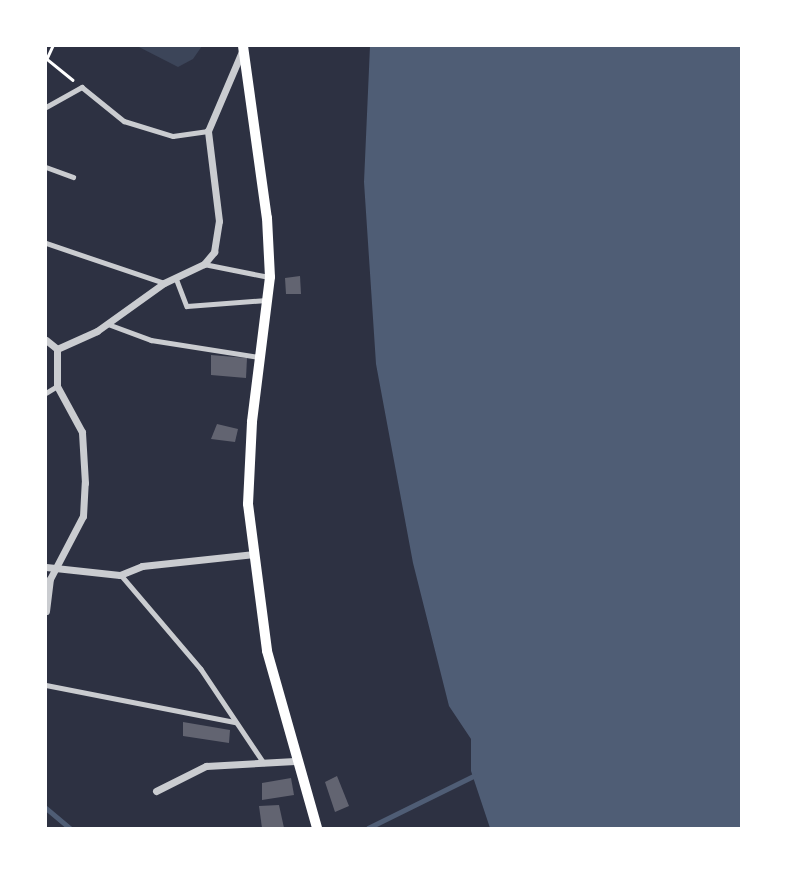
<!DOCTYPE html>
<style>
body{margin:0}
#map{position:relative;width:787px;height:874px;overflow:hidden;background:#2d3142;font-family:"Times New Roman",serif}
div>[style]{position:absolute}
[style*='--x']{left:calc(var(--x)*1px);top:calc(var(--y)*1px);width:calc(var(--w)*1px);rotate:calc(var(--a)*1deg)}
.green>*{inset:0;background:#3c4559}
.water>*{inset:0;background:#4f5d75}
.stream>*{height:4.5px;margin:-2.25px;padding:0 2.25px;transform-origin:2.25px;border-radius:2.25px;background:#4f5d75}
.building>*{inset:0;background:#626471}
.path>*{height:2.5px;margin:-1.25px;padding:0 1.25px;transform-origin:1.25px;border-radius:1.25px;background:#fff}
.service>*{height:4.5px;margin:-2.25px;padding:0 2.25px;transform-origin:2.25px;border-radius:2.25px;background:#caccd0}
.minor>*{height:7px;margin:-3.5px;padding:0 3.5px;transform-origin:3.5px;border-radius:3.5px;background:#caccd0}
.secondary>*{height:10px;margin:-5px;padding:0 5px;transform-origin:5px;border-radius:5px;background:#fff}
span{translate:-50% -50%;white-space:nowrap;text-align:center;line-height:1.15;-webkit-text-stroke:7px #fff;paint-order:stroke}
.frame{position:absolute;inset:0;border:47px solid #fff;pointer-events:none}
</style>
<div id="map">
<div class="green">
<div style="clip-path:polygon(137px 46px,202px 46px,193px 59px,178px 67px)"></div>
</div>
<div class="water">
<div style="clip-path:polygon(370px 46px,741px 46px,741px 828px,490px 828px,471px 771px,471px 739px,449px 706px,413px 563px,376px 364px,364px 182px)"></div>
</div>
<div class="stream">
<div style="--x:46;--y:808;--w:31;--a:40"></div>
<div style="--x:368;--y:828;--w:117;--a:-26.3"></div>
</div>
<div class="building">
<div style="clip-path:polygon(300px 276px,301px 294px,286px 294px,285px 278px)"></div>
<div style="clip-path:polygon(211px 355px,247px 358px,246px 378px,211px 375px)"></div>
<div style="clip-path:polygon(217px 424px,238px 429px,235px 442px,211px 439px)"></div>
<div style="clip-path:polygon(183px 722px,230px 730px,229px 743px,183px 736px)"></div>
<div style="clip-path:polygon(337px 776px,349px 806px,335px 812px,325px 782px)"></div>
<div style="clip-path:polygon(291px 778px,294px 795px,262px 800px,262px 783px)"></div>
<div style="clip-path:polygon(279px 805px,284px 828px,262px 828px,259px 806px)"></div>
</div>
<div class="path">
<div style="--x:53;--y:46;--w:14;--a:115"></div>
<div style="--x:47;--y:59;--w:33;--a:39"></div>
</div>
<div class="service">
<div style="--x:46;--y:107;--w:41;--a:-29.1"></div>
<div style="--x:82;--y:87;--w:54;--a:39"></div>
<div style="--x:124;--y:121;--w:51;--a:17"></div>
<div style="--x:173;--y:136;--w:35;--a:-8"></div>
<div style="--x:46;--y:167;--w:29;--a:20"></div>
<div style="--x:46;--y:243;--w:125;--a:18.7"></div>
<div style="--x:204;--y:264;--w:66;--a:11.3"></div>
<div style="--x:176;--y:278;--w:30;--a:69"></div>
<div style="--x:187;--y:306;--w:79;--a:-4.3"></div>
<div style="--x:108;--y:324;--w:46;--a:20.4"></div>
<div style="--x:151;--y:340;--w:109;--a:8.9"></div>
<div style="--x:46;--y:393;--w:13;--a:-32"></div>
<div style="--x:121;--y:575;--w:123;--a:49.6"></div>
<div style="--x:201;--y:669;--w:113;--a:56.2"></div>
<div style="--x:46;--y:685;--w:193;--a:11.1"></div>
</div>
<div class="minor">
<div style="--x:46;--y:340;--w:14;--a:39"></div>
<div style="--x:57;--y:349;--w:44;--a:-24.2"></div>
<div style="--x:97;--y:331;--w:82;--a:-35.6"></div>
<div style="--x:164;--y:283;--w:44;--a:-25.4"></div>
<div style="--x:204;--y:264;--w:16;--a:-50"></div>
<div style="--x:214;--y:252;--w:31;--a:-81"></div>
<div style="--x:219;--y:221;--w:91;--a:-97"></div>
<div style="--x:208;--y:131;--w:89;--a:-66.9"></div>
<div style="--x:46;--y:567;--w:74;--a:6.2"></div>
<div style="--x:120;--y:575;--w:24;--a:-22"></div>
<div style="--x:142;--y:566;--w:113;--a:-6.1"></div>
<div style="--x:46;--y:611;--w:32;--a:-83"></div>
<div style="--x:50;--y:579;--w:71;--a:-62.4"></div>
<div style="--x:83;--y:516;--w:33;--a:-87"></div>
<div style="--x:85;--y:483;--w:51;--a:-93.4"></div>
<div style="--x:82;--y:432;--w:52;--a:-118.5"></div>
<div style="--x:57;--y:386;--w:37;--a:-90"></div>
<div style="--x:156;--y:791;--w:56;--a:-26.6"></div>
<div style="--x:206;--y:766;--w:89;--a:-3.2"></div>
</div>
<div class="secondary">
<div style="--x:243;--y:46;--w:174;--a:82.1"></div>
<div style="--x:267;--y:218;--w:59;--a:87.1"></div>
<div style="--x:270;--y:277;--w:146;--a:97.1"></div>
<div style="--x:252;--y:422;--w:82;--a:92.8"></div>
<div style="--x:248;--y:504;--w:148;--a:82.6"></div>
<div style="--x:267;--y:651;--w:184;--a:74.2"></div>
</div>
<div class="frame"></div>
</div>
